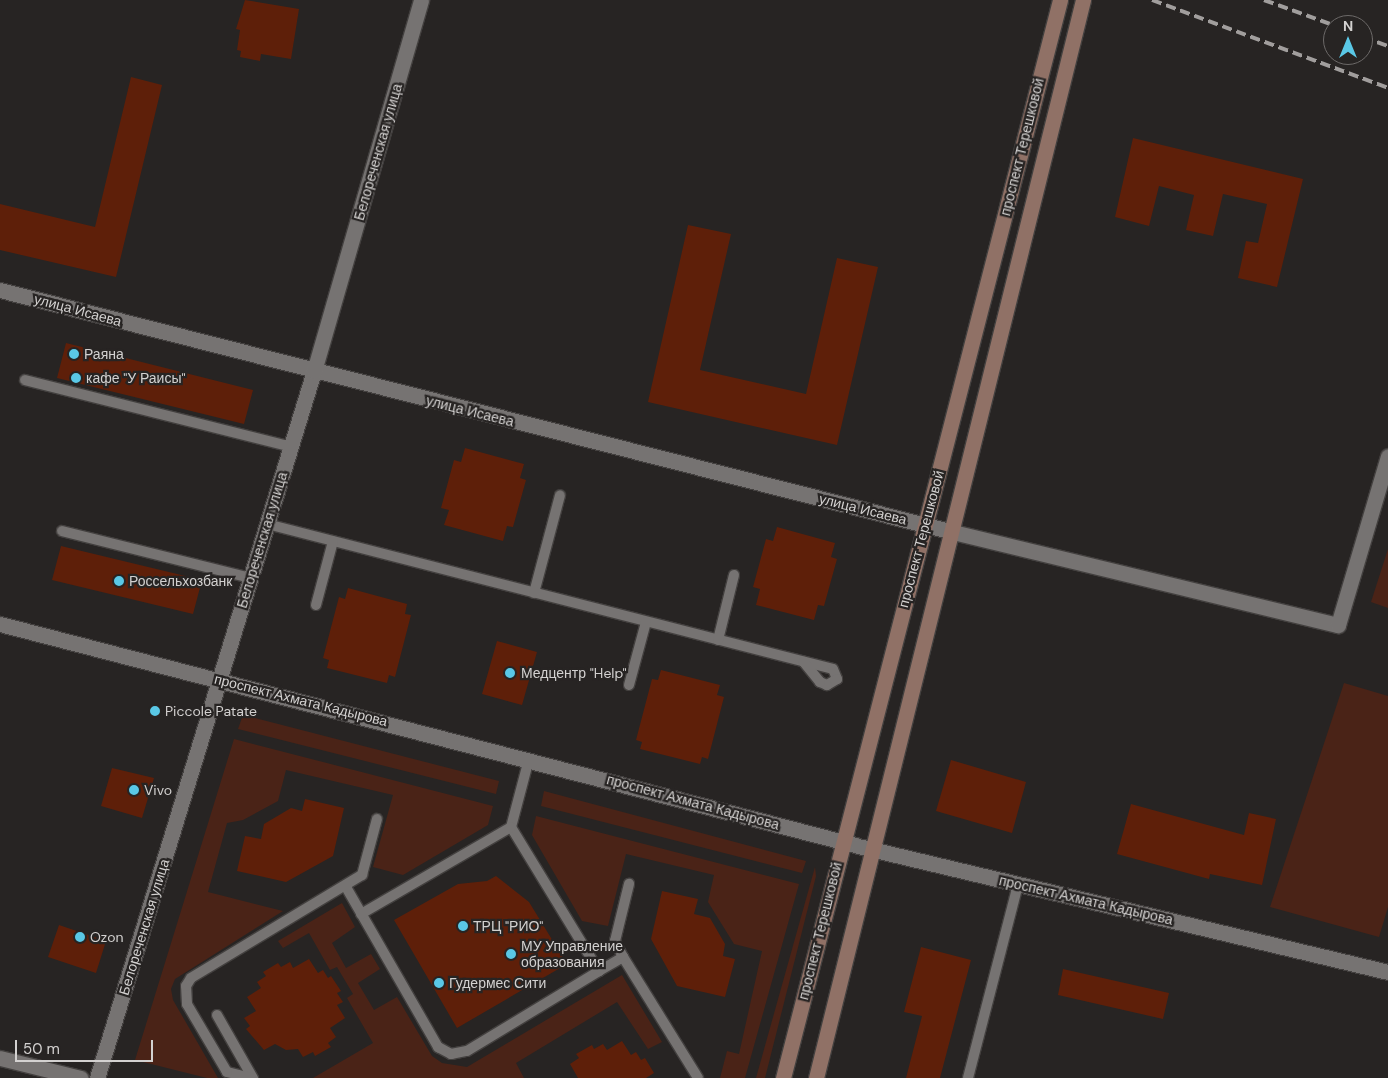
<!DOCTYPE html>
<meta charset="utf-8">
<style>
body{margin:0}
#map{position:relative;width:1388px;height:1078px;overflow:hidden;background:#272423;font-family:"DM Sans",sans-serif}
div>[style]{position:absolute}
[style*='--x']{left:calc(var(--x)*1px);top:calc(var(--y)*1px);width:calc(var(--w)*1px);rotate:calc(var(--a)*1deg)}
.green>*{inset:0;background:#4a2317}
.building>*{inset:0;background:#5e1f09}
.roads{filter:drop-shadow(1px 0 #43403f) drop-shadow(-1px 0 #43403f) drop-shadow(0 1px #43403f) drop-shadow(0 -1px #43403f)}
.service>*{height:10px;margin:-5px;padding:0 5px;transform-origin:5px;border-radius:5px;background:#767372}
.minor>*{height:15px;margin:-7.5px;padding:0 7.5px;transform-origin:7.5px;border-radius:7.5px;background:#767372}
.tertiary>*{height:15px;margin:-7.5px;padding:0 7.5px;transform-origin:7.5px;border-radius:7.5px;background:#767372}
.secondary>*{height:15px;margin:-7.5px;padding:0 7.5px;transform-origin:7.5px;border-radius:7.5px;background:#907166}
.rail>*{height:4px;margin-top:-2px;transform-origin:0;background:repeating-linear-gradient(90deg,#a19e9d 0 10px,transparent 0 15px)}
.dots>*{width:14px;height:14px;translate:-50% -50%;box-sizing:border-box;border:2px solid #272423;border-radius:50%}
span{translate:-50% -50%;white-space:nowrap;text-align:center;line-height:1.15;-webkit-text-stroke:4.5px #272423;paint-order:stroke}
.street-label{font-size:14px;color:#d3d1d0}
.poi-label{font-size:14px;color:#d3d1d0}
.left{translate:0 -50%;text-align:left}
.north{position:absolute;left:1323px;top:15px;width:50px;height:50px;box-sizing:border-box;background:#272423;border:1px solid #6c6968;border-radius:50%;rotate:0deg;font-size:14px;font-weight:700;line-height:20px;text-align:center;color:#d3d1d0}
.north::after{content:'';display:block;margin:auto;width:18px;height:22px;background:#5ac8e6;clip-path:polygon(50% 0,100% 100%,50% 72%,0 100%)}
.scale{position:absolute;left:15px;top:1040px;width:138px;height:22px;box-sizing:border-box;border:2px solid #d3d1d0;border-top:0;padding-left:6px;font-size:15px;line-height:18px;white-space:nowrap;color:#d3d1d0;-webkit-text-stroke:4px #272423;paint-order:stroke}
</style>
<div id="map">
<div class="green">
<div style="clip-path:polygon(1388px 549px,1388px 608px,1371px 602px)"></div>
<div style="clip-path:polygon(1344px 683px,1388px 696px,1388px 907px,1379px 937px,1270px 907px)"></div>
<div style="clip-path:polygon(243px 715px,499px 781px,496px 794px,238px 729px)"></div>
<div style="clip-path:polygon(234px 739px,493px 806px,488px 825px,403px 875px,373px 867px,393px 795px,286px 770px,278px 801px,243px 820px,227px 823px,208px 892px,283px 911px,175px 979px,171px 989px,173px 1000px,218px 1078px,207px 1078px,135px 1060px)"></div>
<div style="clip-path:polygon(544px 791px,806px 861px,802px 873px,541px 806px)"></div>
<div style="clip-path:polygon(536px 816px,799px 884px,745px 1078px,720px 1078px,727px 1051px,739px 1054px,762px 951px,734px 944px,708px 902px,714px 875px,626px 854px,608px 926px,582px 921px,532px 835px)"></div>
<div style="clip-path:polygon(815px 867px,816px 876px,765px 1078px,756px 1078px)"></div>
<div style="clip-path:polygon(342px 903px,355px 927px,332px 943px,346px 968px,371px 954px,380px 969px,358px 983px,374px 1010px,397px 997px,432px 1056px,442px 1063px,467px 1067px,622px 975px,662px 1042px,648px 1049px,617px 1002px,516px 1063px,524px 1078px,313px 1078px,373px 1043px,347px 998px,353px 994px,337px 967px,330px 970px,309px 933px,283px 948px,278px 941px)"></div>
</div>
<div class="building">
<div style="clip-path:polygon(245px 0,299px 9px,291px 59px,261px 54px,260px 61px,240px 57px,241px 51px,237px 50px,240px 30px,236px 29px)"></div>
<div style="clip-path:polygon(131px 77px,162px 85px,116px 277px,0 250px,0 204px,95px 227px)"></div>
<div style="clip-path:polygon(1133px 138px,1303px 179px,1277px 287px,1238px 278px,1246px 241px,1258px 243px,1267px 204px,1223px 194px,1213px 236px,1186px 230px,1194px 195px,1159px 186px,1149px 226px,1115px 217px)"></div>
<div style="clip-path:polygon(688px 225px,731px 234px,700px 370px,806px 394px,837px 258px,878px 267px,837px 445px,648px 402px)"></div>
<div style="clip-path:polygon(66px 343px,253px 390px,244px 424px,57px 378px)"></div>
<div style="clip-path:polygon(465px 448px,524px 464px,520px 478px,526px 480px,513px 527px,507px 526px,503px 541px,444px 525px,449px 510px,441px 508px,454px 460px,461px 462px)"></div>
<div style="clip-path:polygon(777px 527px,835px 543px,831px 557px,837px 559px,824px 606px,818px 605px,814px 620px,756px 605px,760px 589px,753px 587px,766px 539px,773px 541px)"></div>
<div style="clip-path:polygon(61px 546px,202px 580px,193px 614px,52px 580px)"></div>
<div style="clip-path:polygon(348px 588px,407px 604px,405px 614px,411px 615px,395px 677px,389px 675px,387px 683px,327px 668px,329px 660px,323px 658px,339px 597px,345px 599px)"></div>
<div style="clip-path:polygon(497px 641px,537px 652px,522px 705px,482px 694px)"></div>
<div style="clip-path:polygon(661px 670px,720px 685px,717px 695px,724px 697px,708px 759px,702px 757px,700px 764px,640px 749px,642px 742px,636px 740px,652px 679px,658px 680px)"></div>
<div style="clip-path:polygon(951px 760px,1026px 782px,1012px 833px,936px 811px)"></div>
<div style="clip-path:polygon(112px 768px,154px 778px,142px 818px,101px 806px)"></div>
<div style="clip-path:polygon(305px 799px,344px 808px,333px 856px,286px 882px,237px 871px,245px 836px,261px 839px,264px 824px,291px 808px,302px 811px)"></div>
<div style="clip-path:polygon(1131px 804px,1244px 835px,1249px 813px,1276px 819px,1262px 885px,1210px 874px,1209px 879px,1117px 854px)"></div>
<div style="clip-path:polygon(496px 876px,529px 902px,567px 964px,457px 1028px,394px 920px,458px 884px,487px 881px)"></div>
<div style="clip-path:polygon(662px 891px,698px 899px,694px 914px,710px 918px,725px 944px,723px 956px,735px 959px,725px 997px,677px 986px,651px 939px)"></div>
<div style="clip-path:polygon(59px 925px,106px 941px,96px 973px,48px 957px)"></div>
<div style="clip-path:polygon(921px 947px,971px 960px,940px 1078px,906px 1078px,922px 1016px,904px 1012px)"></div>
<div style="clip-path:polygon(309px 959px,318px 973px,323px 970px,328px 978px,331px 976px,341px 991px,337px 993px,343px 1002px,337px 1005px,345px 1018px,330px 1028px,336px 1037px,328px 1043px,331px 1047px,315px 1056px,313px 1052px,303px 1057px,298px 1049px,286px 1050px,275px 1044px,264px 1050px,246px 1029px,250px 1026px,244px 1018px,256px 1011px,247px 997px,261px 988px,257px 982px,266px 976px,263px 972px,278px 963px,281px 967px,290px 962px,293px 968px)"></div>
<div style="clip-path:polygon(1063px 969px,1169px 993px,1163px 1019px,1058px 995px)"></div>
<div style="clip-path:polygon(622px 1041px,631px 1055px,636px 1052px,641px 1060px,645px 1058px,654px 1073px,646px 1078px,578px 1078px,570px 1064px,579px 1058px,576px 1054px,592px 1045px,594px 1049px,603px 1044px,607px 1050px)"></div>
</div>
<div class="roads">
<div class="service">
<div style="--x:25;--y:380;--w:274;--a:14.1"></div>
<div style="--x:267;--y:524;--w:584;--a:14.37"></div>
<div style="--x:833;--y:669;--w:11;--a:68"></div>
<div style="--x:837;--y:679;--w:12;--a:149"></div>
<div style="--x:827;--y:685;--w:8;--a:-157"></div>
<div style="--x:820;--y:682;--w:26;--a:-129"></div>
<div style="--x:62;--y:531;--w:195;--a:14"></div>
<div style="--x:534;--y:593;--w:101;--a:-75.1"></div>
<div style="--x:316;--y:605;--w:66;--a:-75.1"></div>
<div style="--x:718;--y:640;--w:67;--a:-76.2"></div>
<div style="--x:629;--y:685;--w:65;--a:-74.9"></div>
<div style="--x:529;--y:759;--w:70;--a:104.8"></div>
<div style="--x:511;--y:827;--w:169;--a:58.6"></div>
<div style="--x:599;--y:971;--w:28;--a:-30"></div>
<div style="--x:623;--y:957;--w:142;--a:58.2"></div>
<div style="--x:346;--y:887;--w:185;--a:60.1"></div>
<div style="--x:438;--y:1047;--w:15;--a:28"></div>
<div style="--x:451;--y:1054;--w:16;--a:-11"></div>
<div style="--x:467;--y:1051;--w:154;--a:-31.2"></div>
<div style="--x:361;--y:914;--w:173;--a:-30.1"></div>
<div style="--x:623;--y:957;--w:18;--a:-117"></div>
<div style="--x:615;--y:941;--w:59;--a:-76.2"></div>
<div style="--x:217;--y:1015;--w:73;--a:60.3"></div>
<div style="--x:251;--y:1078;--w:25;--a:-166"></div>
<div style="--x:227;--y:1072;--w:79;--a:-120.5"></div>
<div style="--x:187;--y:1004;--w:18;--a:-93"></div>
<div style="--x:186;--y:986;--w:9;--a:-58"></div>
<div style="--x:191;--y:978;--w:200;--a:-31.1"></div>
<div style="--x:362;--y:875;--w:58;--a:-75"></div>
<div style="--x:968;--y:1078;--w:199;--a:-75.5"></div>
</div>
<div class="minor">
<div style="--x:0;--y:290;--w:983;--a:14.25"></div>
<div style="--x:953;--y:532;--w:396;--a:13.6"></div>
<div style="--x:1338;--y:625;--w:176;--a:-73.5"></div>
<div style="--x:0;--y:624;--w:883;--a:14.49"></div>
<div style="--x:0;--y:1058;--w:83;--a:13.9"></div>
<div style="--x:97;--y:1078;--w:740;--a:-72.94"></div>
<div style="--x:314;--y:371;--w:386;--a:-73.9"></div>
</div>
<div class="tertiary">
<div style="--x:858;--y:846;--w:545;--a:13.37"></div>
</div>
<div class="secondary">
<div style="--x:783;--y:1078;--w:1113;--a:-75.59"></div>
<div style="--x:816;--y:1078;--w:1111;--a:-76.09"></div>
</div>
</div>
<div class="rail">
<div style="--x:1152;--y:0;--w:252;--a:20.4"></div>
<div style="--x:1264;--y:0;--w:73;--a:19.9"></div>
<div style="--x:1363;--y:37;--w:27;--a:20"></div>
</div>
<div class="dots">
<div style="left:74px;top:354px;background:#5ac8e6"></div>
<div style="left:76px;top:378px;background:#5ac8e6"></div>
<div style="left:119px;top:581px;background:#5ac8e6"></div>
<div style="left:510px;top:673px;background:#5ac8e6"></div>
<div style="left:155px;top:711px;background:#5ac8e6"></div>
<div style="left:134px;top:790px;background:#5ac8e6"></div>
<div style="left:463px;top:926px;background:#5ac8e6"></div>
<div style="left:80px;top:937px;background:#5ac8e6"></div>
<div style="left:511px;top:954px;background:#5ac8e6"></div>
<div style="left:439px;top:983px;background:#5ac8e6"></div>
</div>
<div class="street-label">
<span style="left:1022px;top:147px;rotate:-76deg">проспект Терешковой</span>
<span style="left:378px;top:152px;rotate:-74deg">Белореченская улица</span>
<span style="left:78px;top:310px;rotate:15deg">улица Исаева</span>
<span style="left:470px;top:411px;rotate:14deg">улица Исаева</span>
<span style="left:863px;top:509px;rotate:14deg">улица Исаева</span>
<span style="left:921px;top:539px;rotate:-75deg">проспект Терешковой</span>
<span style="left:262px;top:540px;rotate:-73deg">Белореченская улица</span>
<span style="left:301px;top:700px;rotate:14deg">проспект Ахмата Кадырова</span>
<span style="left:693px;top:802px;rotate:15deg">проспект Ахмата Кадырова</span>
<span style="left:1086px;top:900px;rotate:13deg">проспект Ахмата Кадырова</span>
<span style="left:144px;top:927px;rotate:-73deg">Белореченская улица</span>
<span style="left:820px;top:931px;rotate:-76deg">проспект Терешковой</span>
</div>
<div class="poi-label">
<span class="left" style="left:84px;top:354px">Раяна</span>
<span class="left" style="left:86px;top:378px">кафе "У Раисы"</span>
<span class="left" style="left:129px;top:581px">Россельхозбанк</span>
<span class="left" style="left:521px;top:673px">Медцентр "Help"</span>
<span class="left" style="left:165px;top:711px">Piccole Patate</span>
<span class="left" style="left:144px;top:790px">Vivo</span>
<span class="left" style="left:473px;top:926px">ТРЦ "РИО"</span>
<span class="left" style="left:90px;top:937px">Ozon</span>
<span class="left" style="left:521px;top:954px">МУ Управление<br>образования</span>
<span class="left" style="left:449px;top:983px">Гудермес Сити</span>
</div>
<div class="north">N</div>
<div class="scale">50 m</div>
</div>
